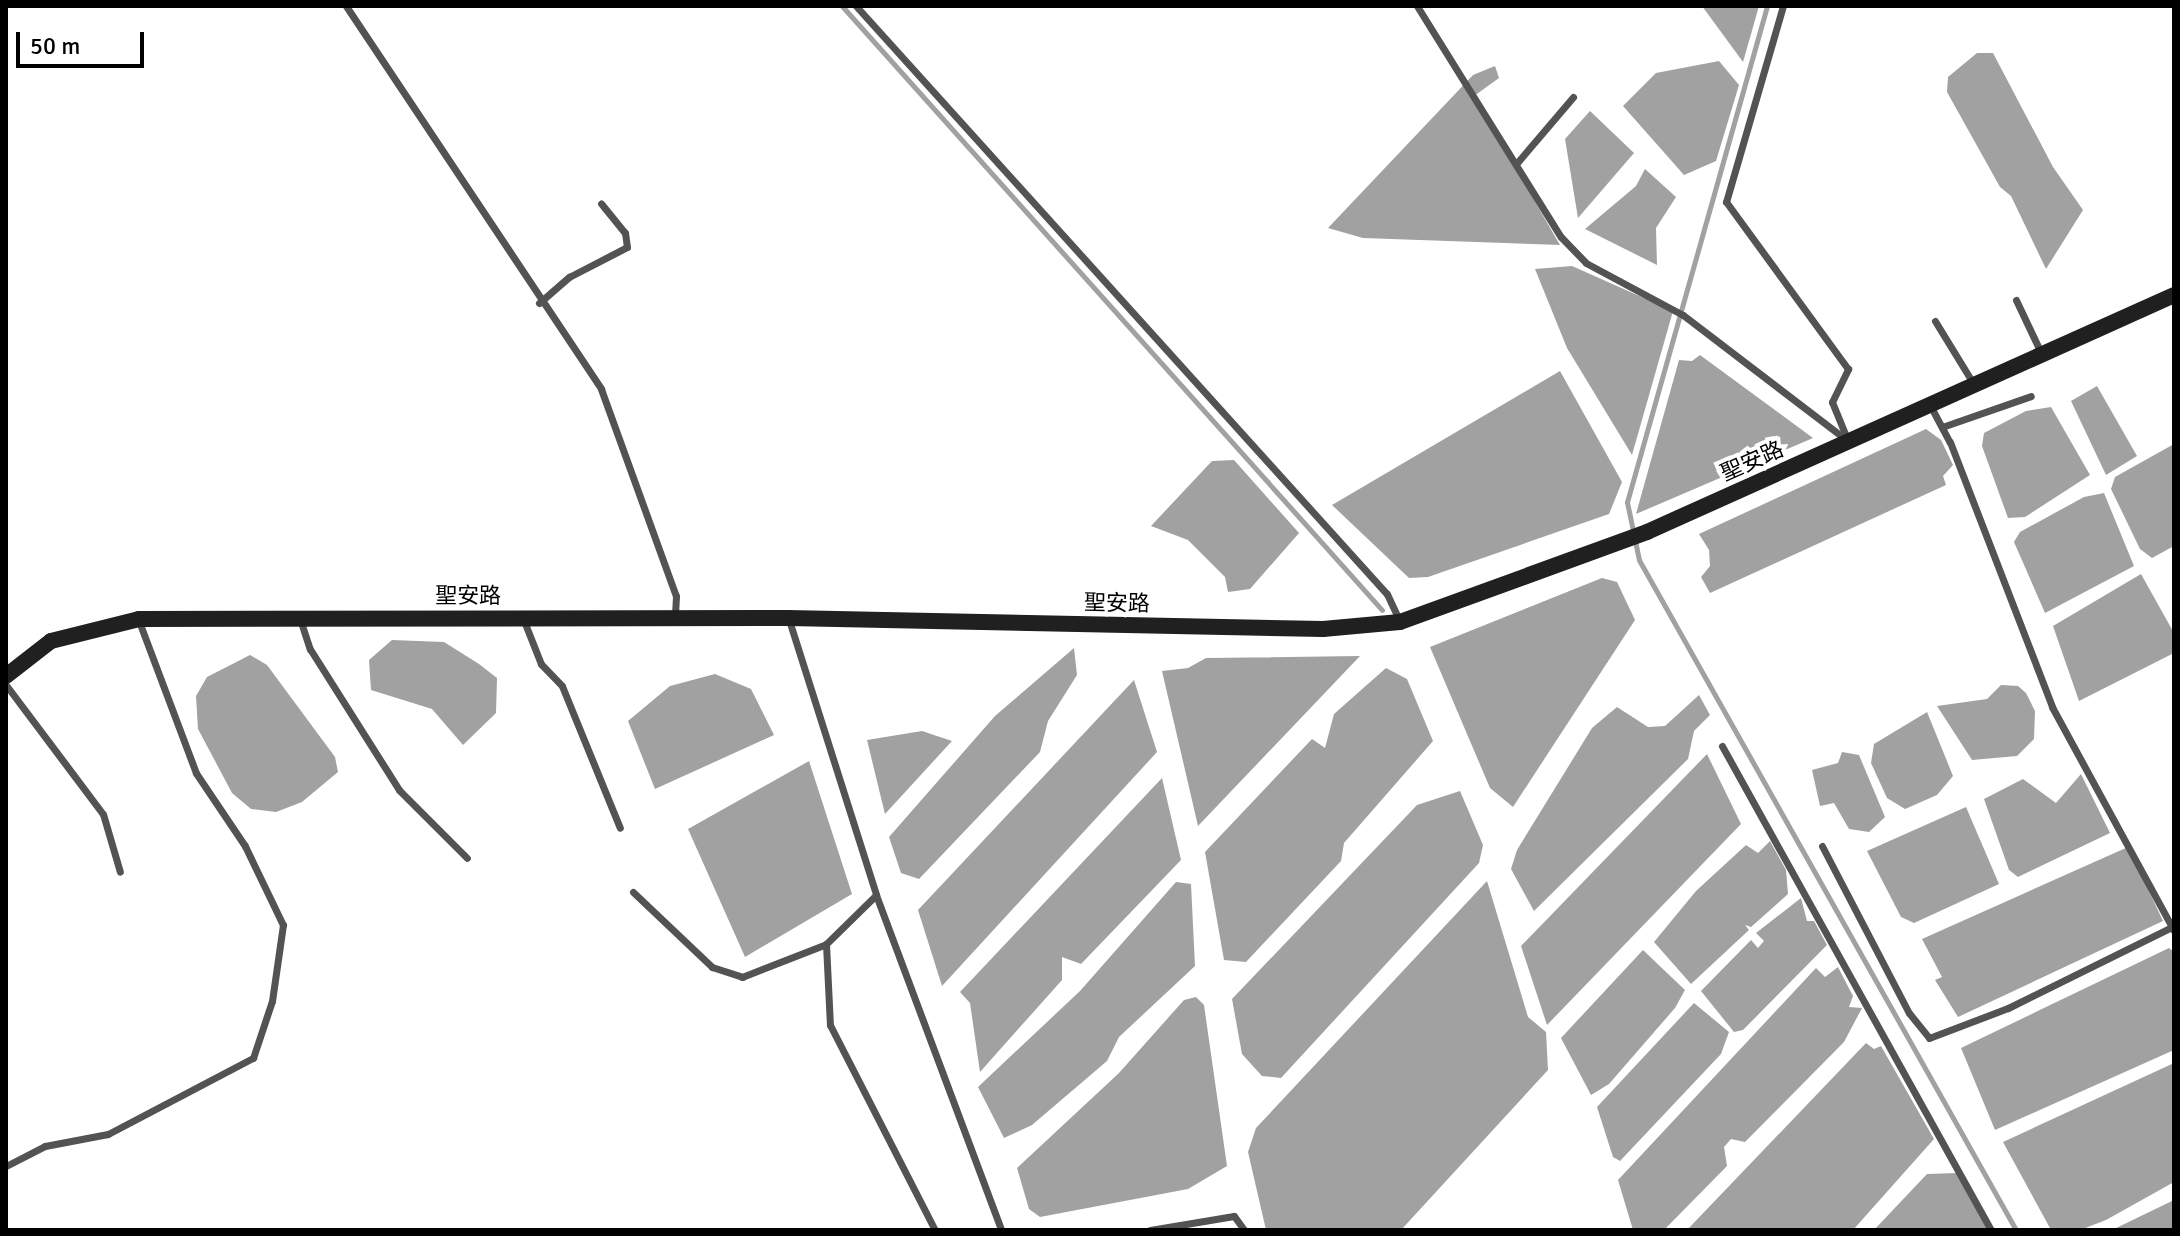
<!DOCTYPE html>
<meta charset="utf-8">
<style>
body{margin:0}
#map{position:relative;width:2180px;height:1236px;overflow:hidden;background:#fff;font-family:Signika,"Noto Sans TC",sans-serif}
div>[style]{position:absolute}
[style*='--x']{left:calc(var(--x)*1px);top:calc(var(--y)*1px);width:calc(var(--w)*1px);rotate:calc(var(--a)*1deg)}
.water>*{inset:0;background:#a1a1a1}
.stream>*{height:5px;margin:-2.5px;padding:0 2.5px;transform-origin:2.5px;border-radius:2.5px;background:#a1a1a1}
.lane>*{height:7px;margin:-3.5px;padding:0 3.5px;transform-origin:3.5px;border-radius:3.5px;background:#535353}
.secondary>*{height:16px;margin:-8px;padding:0 8px;transform-origin:8px;border-radius:8px;background:#202020}
span{translate:-50% -50%;white-space:nowrap;text-align:center;line-height:1.15;-webkit-text-stroke:8px #fff;paint-order:stroke}
.street-label{font-size:22px;color:#000}
.frame{position:absolute;inset:0;border:8px solid #000;pointer-events:none}
.scale{position:absolute;left:16px;top:32px;width:128px;height:36px;box-sizing:border-box;border:4px solid #000;border-top:0;padding-left:10px;font-size:24px;line-height:28px;white-space:nowrap;color:#000;-webkit-text-stroke:6px #fff;paint-order:stroke}
</style>
<div id="map">
<div class="water">
<div style="clip-path:polygon(1702px 6px,1759px 6px,1743px 62px)"></div>
<div style="clip-path:polygon(1977px 53px,1993px 53px,2053px 167px,2083px 210px,2046px 269px,2011px 196px,2000px 187px,1947px 92px,1948px 77px)"></div>
<div style="clip-path:polygon(1719px 61px,1739px 85px,1716px 161px,1684px 175px,1623px 106px,1656px 73px)"></div>
<div style="clip-path:polygon(1495px 66px,1499px 78px,1474px 96px,1560px 245px,1363px 238px,1328px 228px,1473px 75px)"></div>
<div style="clip-path:polygon(1590px 111px,1634px 153px,1578px 218px,1565px 139px)"></div>
<div style="clip-path:polygon(1645px 169px,1676px 197px,1656px 228px,1657px 265px,1585px 229px,1636px 186px)"></div>
<div style="clip-path:polygon(1572px 266px,1673px 311px,1632px 455px,1567px 348px,1535px 269px)"></div>
<div style="clip-path:polygon(1700px 355px,1813px 438px,1636px 514px,1679px 360px,1692px 361px)"></div>
<div style="clip-path:polygon(1560px 371px,1622px 482px,1609px 514px,1428px 577px,1409px 578px,1332px 505px)"></div>
<div style="clip-path:polygon(2097px 386px,2137px 456px,2106px 475px,2071px 401px)"></div>
<div style="clip-path:polygon(2051px 407px,2090px 475px,2025px 517px,2008px 518px,1982px 446px,1984px 433px,2026px 411px)"></div>
<div style="clip-path:polygon(1926px 429px,1941px 440px,1953px 465px,1943px 476px,1946px 485px,1710px 593px,1701px 577px,1710px 566px,1709px 550px,1699px 534px)"></div>
<div style="clip-path:polygon(2174px 444px,2174px 546px,2152px 558px,2140px 549px,2111px 489px,2115px 477px)"></div>
<div style="clip-path:polygon(1234px 460px,1299px 533px,1250px 589px,1228px 592px,1225px 577px,1188px 540px,1151px 526px,1212px 461px)"></div>
<div style="clip-path:polygon(2104px 493px,2134px 566px,2045px 613px,2014px 542px,2020px 532px,2084px 497px)"></div>
<div style="clip-path:polygon(2141px 574px,2174px 633px,2174px 653px,2079px 701px,2053px 626px)"></div>
<div style="clip-path:polygon(1602px 578px,1617px 582px,1635px 620px,1513px 807px,1490px 788px,1430px 647px)"></div>
<div style="clip-path:polygon(392px 640px,444px 642px,479px 664px,497px 678px,496px 713px,463px 745px,432px 709px,371px 690px,369px 660px)"></div>
<div style="clip-path:polygon(1074px 648px,1077px 675px,1048px 721px,1040px 752px,919px 879px,901px 873px,889px 837px,995px 716px)"></div>
<div style="clip-path:polygon(250px 655px,267px 665px,335px 757px,338px 772px,302px 802px,276px 812px,251px 809px,232px 793px,198px 729px,196px 696px,207px 677px)"></div>
<div style="clip-path:polygon(1360px 656px,1198px 826px,1162px 671px,1188px 668px,1206px 658px)"></div>
<div style="clip-path:polygon(1386px 668px,1407px 679px,1433px 741px,1344px 843px,1341px 861px,1246px 962px,1224px 960px,1205px 852px,1312px 739px,1325px 748px,1334px 714px)"></div>
<div style="clip-path:polygon(715px 674px,751px 689px,774px 735px,655px 789px,628px 721px,670px 686px)"></div>
<div style="clip-path:polygon(1134px 680px,1157px 752px,942px 986px,918px 910px)"></div>
<div style="clip-path:polygon(2001px 685px,2018px 686px,2026px 693px,2035px 711px,2034px 739px,2017px 756px,1972px 760px,1937px 706px,1987px 699px)"></div>
<div style="clip-path:polygon(1699px 695px,1710px 715px,1694px 731px,1688px 759px,1534px 911px,1511px 869px,1517px 850px,1592px 728px,1617px 707px,1648px 727px,1665px 726px)"></div>
<div style="clip-path:polygon(1927px 712px,1953px 776px,1937px 795px,1905px 809px,1887px 798px,1871px 763px,1874px 744px)"></div>
<div style="clip-path:polygon(922px 731px,952px 741px,885px 814px,867px 740px)"></div>
<div style="clip-path:polygon(1842px 752px,1859px 755px,1885px 817px,1869px 832px,1849px 829px,1834px 803px,1820px 806px,1812px 770px,1838px 763px)"></div>
<div style="clip-path:polygon(1707px 754px,1741px 824px,1547px 1025px,1521px 946px)"></div>
<div style="clip-path:polygon(809px 761px,852px 894px,745px 957px,688px 829px)"></div>
<div style="clip-path:polygon(2081px 774px,2110px 833px,2018px 877px,2009px 870px,1984px 799px,2023px 779px,2056px 803px)"></div>
<div style="clip-path:polygon(1162px 778px,1181px 860px,1081px 964px,1062px 957px,1062px 980px,980px 1072px,970px 1003px,960px 992px)"></div>
<div style="clip-path:polygon(1460px 791px,1483px 845px,1479px 863px,1281px 1078px,1262px 1076px,1242px 1054px,1232px 999px,1417px 805px)"></div>
<div style="clip-path:polygon(1966px 807px,1999px 884px,1914px 923px,1901px 917px,1867px 851px)"></div>
<div style="clip-path:polygon(1770px 841px,1786px 870px,1788px 894px,1751px 927px,1745px 925px,1749px 930px,1691px 984px,1654px 942px,1696px 891px,1746px 845px,1758px 853px)"></div>
<div style="clip-path:polygon(2128px 847px,2163px 921px,1958px 1017px,1935px 980px,1942px 977px,1922px 939px)"></div>
<div style="clip-path:polygon(1487px 881px,1528px 1017px,1546px 1032px,1548px 1070px,1401px 1230px,1266px 1230px,1248px 1152px,1256px 1128px)"></div>
<div style="clip-path:polygon(1176px 882px,1191px 884px,1195px 966px,1119px 1037px,1107px 1061px,1032px 1125px,1004px 1138px,978px 1087px,1080px 991px)"></div>
<div style="clip-path:polygon(1801px 898px,1807px 921px,1814px 921px,1827px 945px,1743px 1030px,1734px 1032px,1701px 991px,1751px 940px,1758px 948px,1764px 941px,1756px 933px)"></div>
<div style="clip-path:polygon(2169px 948px,2174px 952px,2174px 1050px,1995px 1130px,1961px 1048px)"></div>
<div style="clip-path:polygon(1643px 950px,1685px 990px,1675px 1008px,1609px 1084px,1591px 1095px,1561px 1038px)"></div>
<div style="clip-path:polygon(1838px 967px,1853px 996px,1849px 1007px,1862px 1008px,1844px 1042px,1745px 1142px,1731px 1139px,1724px 1147px,1727px 1166px,1664px 1230px,1633px 1230px,1618px 1180px,1816px 968px,1825px 977px)"></div>
<div style="clip-path:polygon(1196px 997px,1204px 1005px,1227px 1166px,1188px 1189px,1040px 1217px,1029px 1209px,1017px 1168px,1119px 1073px,1184px 1000px)"></div>
<div style="clip-path:polygon(1694px 1003px,1729px 1032px,1721px 1054px,1620px 1161px,1613px 1157px,1597px 1107px)"></div>
<div style="clip-path:polygon(1866px 1043px,1874px 1049px,1881px 1046px,1934px 1139px,1853px 1230px,1687px 1230px)"></div>
<div style="clip-path:polygon(2174px 1063px,2174px 1182px,2106px 1220px,2080px 1230px,2051px 1230px,2003px 1142px)"></div>
<div style="clip-path:polygon(1957px 1173px,1990px 1230px,1874px 1230px,1927px 1174px)"></div>
<div style="clip-path:polygon(2174px 1200px,2174px 1230px,2112px 1230px)"></div>
</div>
<div class="stream">
<div style="--x:842;--y:6;--w:810;--a:48.2"></div>
<div style="--x:1767;--y:6;--w:515;--a:105.76"></div>
<div style="--x:1627;--y:502;--w:59;--a:78.3"></div>
<div style="--x:1639;--y:560;--w:769;--a:60.63"></div>
</div>
<div class="lane">
<div style="--x:346;--y:6;--w:460;--a:56.3"></div>
<div style="--x:601;--y:389;--w:220;--a:70.1"></div>
<div style="--x:676;--y:596;--w:22;--a:93"></div>
<div style="--x:856;--y:6;--w:792;--a:47.92"></div>
<div style="--x:1387;--y:594;--w:29;--a:65"></div>
<div style="--x:1417;--y:6;--w:272;--a:58.1"></div>
<div style="--x:1561;--y:237;--w:36;--a:46"></div>
<div style="--x:1586;--y:263;--w:110;--a:28.2"></div>
<div style="--x:1683;--y:315;--w:208;--a:37.4"></div>
<div style="--x:1848;--y:441;--w:42;--a:-112.3"></div>
<div style="--x:1832;--y:402;--w:37;--a:-64"></div>
<div style="--x:1848;--y:369;--w:207;--a:-126.1"></div>
<div style="--x:1726;--y:202;--w:204;--a:-73.8"></div>
<div style="--x:1516;--y:164;--w:88;--a:-49.6"></div>
<div style="--x:2016;--y:300;--w:59;--a:64.7"></div>
<div style="--x:539;--y:303;--w:40;--a:-41"></div>
<div style="--x:569;--y:277;--w:65;--a:-27.3"></div>
<div style="--x:627;--y:247;--w:14;--a:-98"></div>
<div style="--x:625;--y:233;--w:38;--a:-129"></div>
<div style="--x:1935;--y:321;--w:73;--a:58.5"></div>
<div style="--x:1931;--y:407;--w:40;--a:62"></div>
<div style="--x:1950;--y:442;--w:284;--a:68.9"></div>
<div style="--x:2052;--y:707;--w:255;--a:61.4"></div>
<div style="--x:1942;--y:427;--w:94;--a:-19.2"></div>
<div style="--x:300;--y:619;--w:32;--a:72"></div>
<div style="--x:310;--y:649;--w:167;--a:57.7"></div>
<div style="--x:399;--y:790;--w:96;--a:45"></div>
<div style="--x:789;--y:620;--w:288;--a:72.4"></div>
<div style="--x:876;--y:895;--w:358;--a:69.5"></div>
<div style="--x:524;--y:621;--w:46;--a:68.4"></div>
<div style="--x:541;--y:664;--w:30;--a:46"></div>
<div style="--x:562;--y:686;--w:153;--a:67.8"></div>
<div style="--x:6;--y:685;--w:161;--a:53.1"></div>
<div style="--x:103;--y:814;--w:60;--a:73.7"></div>
<div style="--x:1722;--y:746;--w:554;--a:60.94"></div>
<div style="--x:1822;--y:846;--w:188;--a:62.5"></div>
<div style="--x:1909;--y:1013;--w:32;--a:51"></div>
<div style="--x:1929;--y:1038;--w:85;--a:-20.8"></div>
<div style="--x:2008;--y:1008;--w:183;--a:-26.3"></div>
<div style="--x:633;--y:892;--w:109;--a:43.5"></div>
<div style="--x:712;--y:967;--w:32;--a:18"></div>
<div style="--x:742;--y:977;--w:90;--a:-21.4"></div>
<div style="--x:826;--y:944;--w:70;--a:-44.4"></div>
<div style="--x:826;--y:944;--w:81;--a:87.2"></div>
<div style="--x:830;--y:1025;--w:230;--a:62.9"></div>
<div style="--x:6;--y:1166;--w:44;--a:-27.1"></div>
<div style="--x:45;--y:1146;--w:64;--a:-10.8"></div>
<div style="--x:108;--y:1134;--w:164;--a:-27.7"></div>
<div style="--x:253;--y:1058;--w:60;--a:-71.6"></div>
<div style="--x:272;--y:1001;--w:77;--a:-81.8"></div>
<div style="--x:283;--y:925;--w:88;--a:-115.7"></div>
<div style="--x:245;--y:846;--w:88;--a:-123.9"></div>
<div style="--x:196;--y:773;--w:162;--a:-110.6"></div>
<div style="--x:1150;--y:1230;--w:85;--a:-9.5"></div>
<div style="--x:1234;--y:1216;--w:17;--a:54"></div>
</div>
<div class="secondary">
<div style="--x:6;--y:676;--w:57;--a:-37.9"></div>
<div style="--x:51;--y:641;--w:91;--a:-14"></div>
<div style="--x:139;--y:619;--w:649;--a:-0.09"></div>
<div style="--x:788;--y:618;--w:535;--a:1.18"></div>
<div style="--x:1323;--y:629;--w:77;--a:-5.2"></div>
<div style="--x:1400;--y:622;--w:263;--a:-20"></div>
<div style="--x:1647;--y:532;--w:578;--a:-24.21"></div>
</div>
<div class="street-label">
<span style="left:1752px;top:461px;rotate:-24deg">聖安路</span>
<span style="left:468px;top:596px">聖安路</span>
<span style="left:1117px;top:603px;rotate:1deg">聖安路</span>
</div>
<div class="frame"></div>
<div class="scale">50 m</div>
</div>
